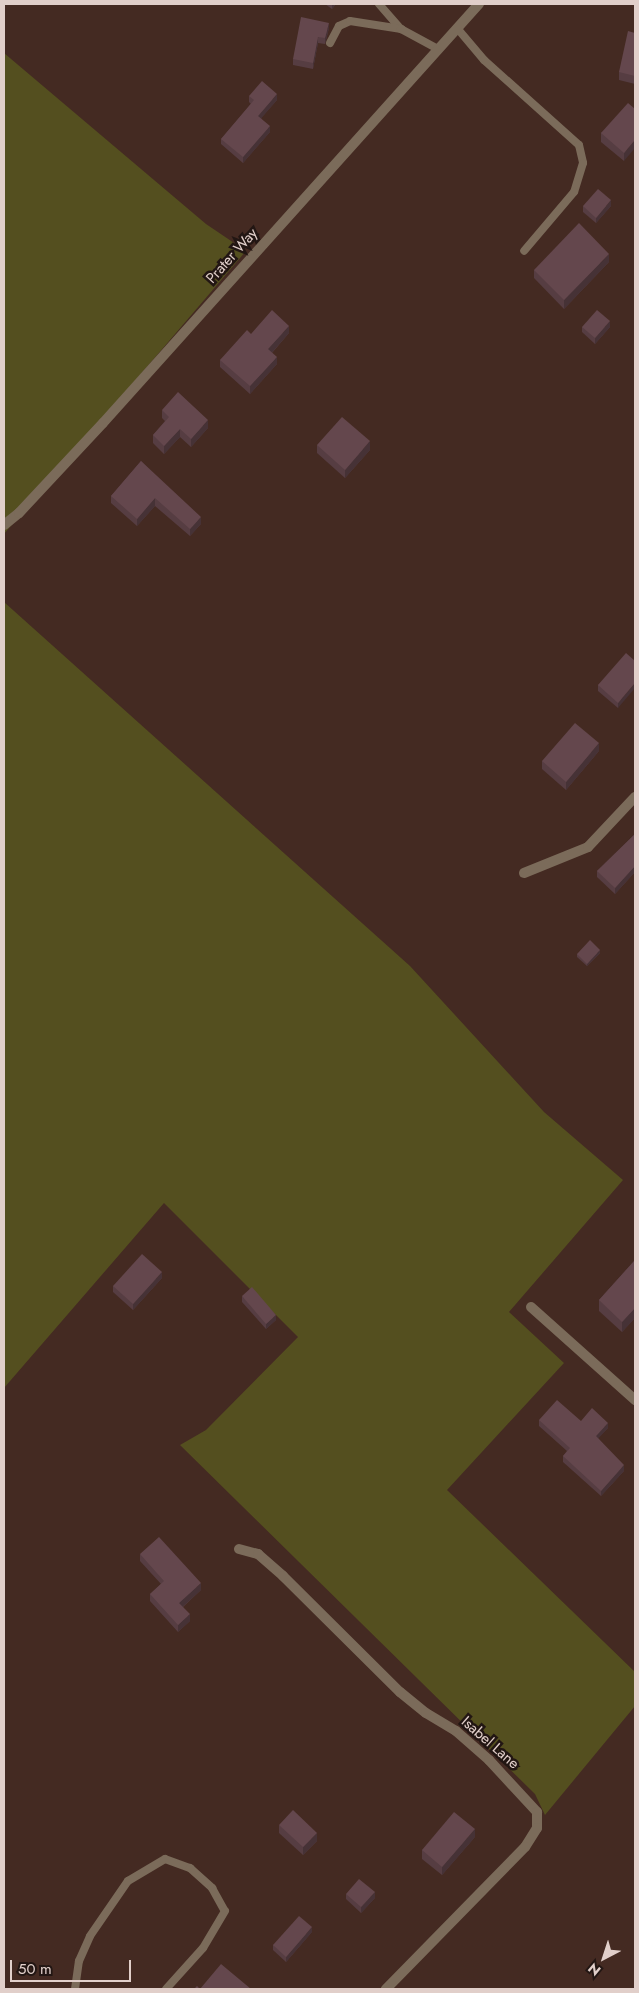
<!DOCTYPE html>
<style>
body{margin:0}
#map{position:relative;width:639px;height:1993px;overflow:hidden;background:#442a22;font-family:Jost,sans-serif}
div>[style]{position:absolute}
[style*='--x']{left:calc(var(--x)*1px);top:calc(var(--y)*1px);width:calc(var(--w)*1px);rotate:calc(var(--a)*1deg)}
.green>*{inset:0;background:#544f1f}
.lane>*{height:8px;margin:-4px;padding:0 4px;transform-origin:4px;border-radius:4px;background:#7b6b5a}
.street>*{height:10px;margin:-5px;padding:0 5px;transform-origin:5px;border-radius:5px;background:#7b6b5a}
.wall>*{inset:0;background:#563d42}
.shaded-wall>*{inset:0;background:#463236}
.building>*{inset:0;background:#64474d}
span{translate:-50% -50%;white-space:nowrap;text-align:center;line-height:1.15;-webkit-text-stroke:5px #221613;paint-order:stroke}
.street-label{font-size:15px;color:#e1cfca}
.frame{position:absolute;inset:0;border:5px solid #e1cfca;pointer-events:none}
.north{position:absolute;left:579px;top:1933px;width:50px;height:50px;-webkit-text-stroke:4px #221613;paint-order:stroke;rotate:220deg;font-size:14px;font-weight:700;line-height:20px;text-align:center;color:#e1cfca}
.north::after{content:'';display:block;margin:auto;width:18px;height:22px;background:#e1cfca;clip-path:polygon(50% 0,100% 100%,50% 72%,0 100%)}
.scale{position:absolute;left:10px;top:1960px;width:121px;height:22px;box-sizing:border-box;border:2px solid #e1cfca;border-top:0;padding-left:6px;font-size:15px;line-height:18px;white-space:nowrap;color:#e1cfca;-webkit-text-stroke:4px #221613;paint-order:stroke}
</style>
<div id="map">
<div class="green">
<div style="clip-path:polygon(4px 53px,206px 224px,246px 251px,4px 534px)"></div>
<div style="clip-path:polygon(4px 602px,410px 966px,544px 1112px,623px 1180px,509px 1312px,564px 1363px,447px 1490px,635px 1672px,635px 1706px,545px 1815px,535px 1794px,180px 1445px,206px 1430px,298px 1337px,164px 1203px,4px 1388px)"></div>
</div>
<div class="lane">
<div style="--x:379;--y:4;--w:33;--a:49"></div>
<div style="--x:457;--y:28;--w:42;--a:49.8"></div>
<div style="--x:484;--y:60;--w:127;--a:41.8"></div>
<div style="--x:579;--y:145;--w:18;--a:77"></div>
<div style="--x:583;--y:163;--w:30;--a:107"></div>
<div style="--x:574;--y:192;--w:77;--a:130.3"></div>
<div style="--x:330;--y:43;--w:19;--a:-62"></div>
<div style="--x:339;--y:26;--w:12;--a:-24"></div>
<div style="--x:350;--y:21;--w:52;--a:8.9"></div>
<div style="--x:401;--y:29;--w:42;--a:28.4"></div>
<div style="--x:75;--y:1989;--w:28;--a:-82"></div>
<div style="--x:79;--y:1961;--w:27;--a:-66"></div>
<div style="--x:90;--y:1936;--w:67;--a:-55.4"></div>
<div style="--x:128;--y:1881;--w:43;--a:-30.7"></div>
<div style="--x:165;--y:1859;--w:27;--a:20"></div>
<div style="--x:190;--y:1868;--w:30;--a:42"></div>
<div style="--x:212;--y:1888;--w:26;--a:61"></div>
<div style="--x:225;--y:1911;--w:43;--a:120.7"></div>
<div style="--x:203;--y:1948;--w:55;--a:132.1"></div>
</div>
<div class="street">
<div style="--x:4;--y:525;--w:19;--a:-39"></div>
<div style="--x:19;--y:513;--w:123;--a:-47"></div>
<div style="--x:103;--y:423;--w:563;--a:-48.1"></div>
<div style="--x:524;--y:873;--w:69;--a:-22.1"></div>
<div style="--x:588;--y:847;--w:69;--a:-46.8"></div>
<div style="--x:531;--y:1307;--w:140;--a:41.8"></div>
<div style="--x:239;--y:1549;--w:20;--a:15"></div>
<div style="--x:258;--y:1554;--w:33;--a:41"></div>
<div style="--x:283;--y:1576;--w:165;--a:44.8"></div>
<div style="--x:400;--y:1692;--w:33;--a:39"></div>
<div style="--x:426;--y:1713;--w:35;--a:31"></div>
<div style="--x:456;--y:1731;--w:44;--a:41.3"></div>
<div style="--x:489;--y:1760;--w:71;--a:47.3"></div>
<div style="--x:537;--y:1812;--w:16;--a:90"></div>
<div style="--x:537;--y:1828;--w:22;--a:122"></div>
<div style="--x:525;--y:1847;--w:199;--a:134.4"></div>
</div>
<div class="wall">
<div style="clip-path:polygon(325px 4px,336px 4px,332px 9px)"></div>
<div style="clip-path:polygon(329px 28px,325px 44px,318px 43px,313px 69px,293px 65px,293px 59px)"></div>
<div style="clip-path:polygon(635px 33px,635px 84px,619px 80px,619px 72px)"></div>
<div style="clip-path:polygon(249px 96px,277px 100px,261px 118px,270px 132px,243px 163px,221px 144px,221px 139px,251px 104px,249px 102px)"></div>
<div style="clip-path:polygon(635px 109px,624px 161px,601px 142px,601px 133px)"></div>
<div style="clip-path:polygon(583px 206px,611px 206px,596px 223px,583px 212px)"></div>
<div style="clip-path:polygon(609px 262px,564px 309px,534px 278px,534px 270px)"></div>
<div style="clip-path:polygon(582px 327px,610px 327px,595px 344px,582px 332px)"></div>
<div style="clip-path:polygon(289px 333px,272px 353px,277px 364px,250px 394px,220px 367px,220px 360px,251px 334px)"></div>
<div style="clip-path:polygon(162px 410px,208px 428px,191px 447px,180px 437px,164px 454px,153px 443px,153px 435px,165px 421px,162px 418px)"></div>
<div style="clip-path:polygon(317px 445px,370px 450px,345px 478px,317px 453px)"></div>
<div style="clip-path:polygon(141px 461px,201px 524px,190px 536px,155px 506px,137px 526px,111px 503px,111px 496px)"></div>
<div style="clip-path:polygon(635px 661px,618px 708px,598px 691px,598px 685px)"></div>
<div style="clip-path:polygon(599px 751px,566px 790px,542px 769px,542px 761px)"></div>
<div style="clip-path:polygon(635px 834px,635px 872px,615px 894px,597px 877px,597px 871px)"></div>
<div style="clip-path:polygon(600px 953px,587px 966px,577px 957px,577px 954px)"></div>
<div style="clip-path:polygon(635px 1260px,635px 1318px,622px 1332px,599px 1311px,599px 1300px)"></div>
<div style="clip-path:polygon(162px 1278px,133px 1310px,113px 1292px,113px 1286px)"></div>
<div style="clip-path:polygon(242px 1296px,276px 1320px,266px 1329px,242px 1302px)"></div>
<div style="clip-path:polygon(539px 1420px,581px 1421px,608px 1428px,598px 1438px,624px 1471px,601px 1496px,563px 1462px,563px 1456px,567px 1451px,539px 1426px)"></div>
<div style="clip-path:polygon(140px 1554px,201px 1590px,183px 1607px,190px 1621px,178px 1632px,150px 1601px,150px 1594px,161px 1584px,140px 1561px)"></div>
<div style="clip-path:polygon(279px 1825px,317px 1841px,303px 1855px,279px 1833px)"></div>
<div style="clip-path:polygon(475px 1837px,442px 1875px,422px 1859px,422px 1850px)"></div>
<div style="clip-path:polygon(346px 1894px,375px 1898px,361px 1913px,346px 1899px)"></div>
<div style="clip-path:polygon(312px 1932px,286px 1962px,273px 1950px,273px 1945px)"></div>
</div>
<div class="shaded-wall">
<div style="clip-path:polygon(332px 4px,336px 4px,332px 9px)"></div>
<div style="clip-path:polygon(329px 23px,329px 28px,325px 44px,325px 38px)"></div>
<div style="clip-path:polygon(318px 37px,318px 43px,313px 69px,313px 63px)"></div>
<div style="clip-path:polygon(277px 94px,277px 100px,258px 122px,258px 116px)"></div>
<div style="clip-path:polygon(270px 126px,270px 132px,243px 163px,243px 157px)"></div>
<div style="clip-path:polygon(635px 140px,635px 148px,624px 161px,624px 153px)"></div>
<div style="clip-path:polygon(611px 200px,611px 206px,596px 223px,596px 218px)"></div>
<div style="clip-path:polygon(609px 254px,609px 262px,564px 309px,564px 300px)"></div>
<div style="clip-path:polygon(610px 321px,610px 327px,595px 344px,595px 338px)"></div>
<div style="clip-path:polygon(289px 326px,289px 333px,268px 357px,268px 349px)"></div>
<div style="clip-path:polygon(277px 357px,277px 364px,250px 394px,250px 386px)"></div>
<div style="clip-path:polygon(208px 420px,208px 428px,191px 447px,191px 439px)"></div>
<div style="clip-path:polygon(180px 429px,180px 437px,164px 454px,164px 446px)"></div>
<div style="clip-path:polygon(370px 441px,370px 450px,345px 478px,345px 470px)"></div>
<div style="clip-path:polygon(155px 498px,155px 506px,137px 526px,137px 519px)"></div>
<div style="clip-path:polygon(201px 517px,201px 524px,190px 536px,190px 529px)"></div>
<div style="clip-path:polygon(635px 683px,635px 688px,618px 708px,618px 703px)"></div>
<div style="clip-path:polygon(599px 743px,599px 751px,566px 790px,566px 782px)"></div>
<div style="clip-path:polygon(635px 866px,635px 872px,615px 894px,615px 888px)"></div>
<div style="clip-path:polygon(600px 950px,600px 953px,587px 966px,587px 964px)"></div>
<div style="clip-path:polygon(162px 1272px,162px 1278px,133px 1310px,133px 1304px)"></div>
<div style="clip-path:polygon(635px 1308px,635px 1318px,622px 1332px,622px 1322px)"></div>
<div style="clip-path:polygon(276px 1315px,276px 1320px,266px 1329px,266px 1324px)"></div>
<div style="clip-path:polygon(608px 1423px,608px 1428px,596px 1441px,596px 1436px)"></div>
<div style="clip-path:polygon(624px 1465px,624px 1471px,601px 1496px,601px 1491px)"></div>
<div style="clip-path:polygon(201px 1583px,201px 1590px,179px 1610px,179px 1603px)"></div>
<div style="clip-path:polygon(190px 1614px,190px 1621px,178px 1632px,178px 1625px)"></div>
<div style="clip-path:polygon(475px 1829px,475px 1837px,442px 1875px,442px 1867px)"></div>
<div style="clip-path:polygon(317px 1833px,317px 1841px,303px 1855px,303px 1847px)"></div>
<div style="clip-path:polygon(375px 1892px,375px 1898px,361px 1913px,361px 1907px)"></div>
<div style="clip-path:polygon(312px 1927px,312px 1932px,286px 1962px,286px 1957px)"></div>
</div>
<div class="building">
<div style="clip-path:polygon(301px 17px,329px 23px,325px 38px,318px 37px,313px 63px,293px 59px)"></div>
<div style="clip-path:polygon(628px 31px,635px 33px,635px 76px,619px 72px)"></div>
<div style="clip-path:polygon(262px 81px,277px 94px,258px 116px,270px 126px,243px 157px,221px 139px,254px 100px,249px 96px)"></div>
<div style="clip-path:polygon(628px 103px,635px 109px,635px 140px,624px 153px,601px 133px)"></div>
<div style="clip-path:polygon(598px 189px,611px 200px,596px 218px,583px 206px)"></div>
<div style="clip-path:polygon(579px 223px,609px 254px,564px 300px,534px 270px)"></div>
<div style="clip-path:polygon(272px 310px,289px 326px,268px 349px,277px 357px,250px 386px,220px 360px,247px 330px,251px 334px)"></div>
<div style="clip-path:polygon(597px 310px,610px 321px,595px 338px,582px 327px)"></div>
<div style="clip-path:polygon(178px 392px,208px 420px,191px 439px,180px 429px,164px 446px,153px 435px,169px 417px,162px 410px)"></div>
<div style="clip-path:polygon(342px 417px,370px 441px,345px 470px,317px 445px)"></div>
<div style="clip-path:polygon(141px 461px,201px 517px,190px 529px,155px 498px,137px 519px,111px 496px)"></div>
<div style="clip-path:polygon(626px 653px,635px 661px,635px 683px,618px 703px,598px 685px)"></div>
<div style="clip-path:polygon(575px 723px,599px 743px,566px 782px,542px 761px)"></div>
<div style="clip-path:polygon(635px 834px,635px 866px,615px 888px,597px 871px)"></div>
<div style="clip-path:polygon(590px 940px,600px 950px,587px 964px,577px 954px)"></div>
<div style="clip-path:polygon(142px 1254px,162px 1272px,133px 1304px,113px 1286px)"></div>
<div style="clip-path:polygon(635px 1260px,635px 1308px,622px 1322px,599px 1300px)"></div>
<div style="clip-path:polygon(252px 1287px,276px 1315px,266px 1324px,242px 1296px)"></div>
<div style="clip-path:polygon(557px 1400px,581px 1421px,592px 1408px,608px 1423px,596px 1436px,624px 1465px,601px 1491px,563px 1456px,570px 1448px,539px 1420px)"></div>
<div style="clip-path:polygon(159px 1537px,201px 1583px,179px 1603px,190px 1614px,178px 1625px,150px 1594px,164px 1581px,140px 1554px)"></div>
<div style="clip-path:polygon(293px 1810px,317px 1833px,303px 1847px,279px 1825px)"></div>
<div style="clip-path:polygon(454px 1812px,475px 1829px,442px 1867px,422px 1850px)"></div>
<div style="clip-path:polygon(359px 1879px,375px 1892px,361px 1907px,346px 1894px)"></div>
<div style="clip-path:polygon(299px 1916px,312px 1927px,286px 1957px,273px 1945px)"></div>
<div style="clip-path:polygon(221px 1964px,251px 1989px,194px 1989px,197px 1986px,200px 1989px)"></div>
</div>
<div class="street-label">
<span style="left:232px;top:256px;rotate:-48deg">Prater Way</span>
<span style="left:490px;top:1743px;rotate:41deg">Isabel Lane</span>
</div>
<div class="frame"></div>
<div class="north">N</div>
<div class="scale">50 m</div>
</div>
